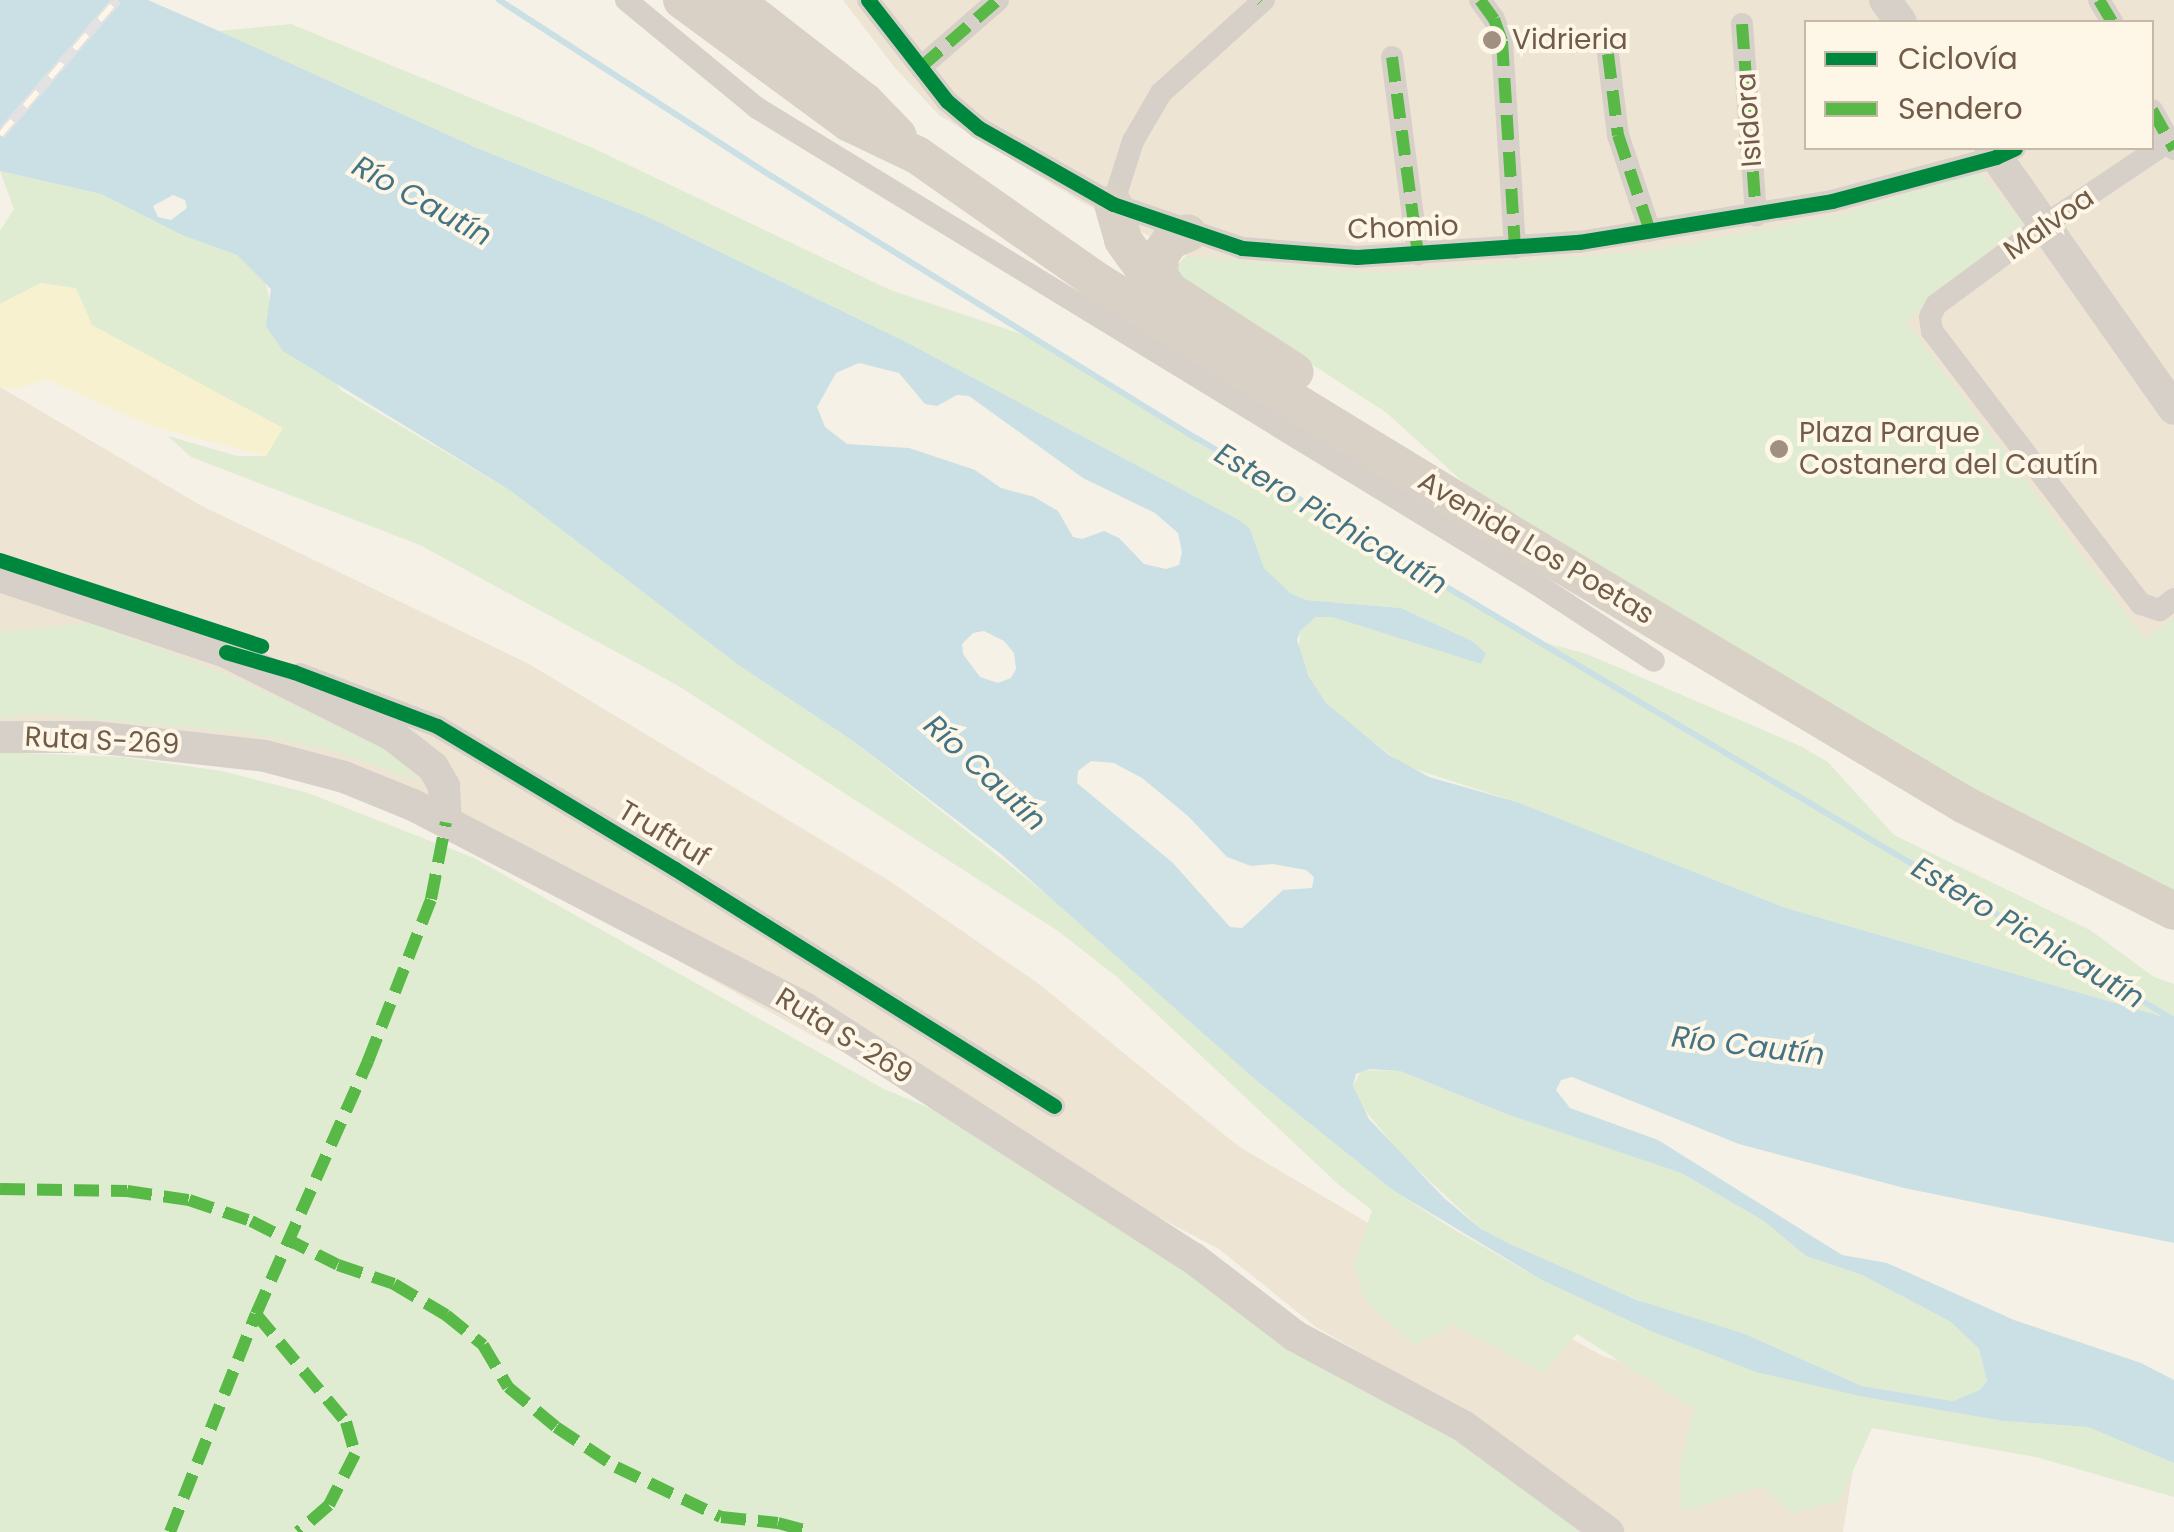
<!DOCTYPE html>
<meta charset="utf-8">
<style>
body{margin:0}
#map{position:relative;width:2174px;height:1532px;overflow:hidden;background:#f5f1e7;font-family:Poppins,sans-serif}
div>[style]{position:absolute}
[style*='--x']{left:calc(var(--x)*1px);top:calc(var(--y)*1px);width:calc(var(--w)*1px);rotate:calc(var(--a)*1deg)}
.residential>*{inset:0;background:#eee4d4}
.green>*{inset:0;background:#dfecd2}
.sand>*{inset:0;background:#f7f1d0}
.water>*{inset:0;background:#cae0e4}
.stream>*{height:6px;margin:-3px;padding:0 3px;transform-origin:3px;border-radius:3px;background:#cae0e4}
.street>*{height:22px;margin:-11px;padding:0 11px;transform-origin:11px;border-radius:11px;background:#d7d0c9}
.secondary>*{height:32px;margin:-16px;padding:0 16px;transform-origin:16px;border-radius:16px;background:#d7d0c9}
.primary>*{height:38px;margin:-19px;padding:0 19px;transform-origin:19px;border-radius:19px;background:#d9d1c6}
.rail>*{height:10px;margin-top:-5px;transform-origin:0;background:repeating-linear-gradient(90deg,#fef7e7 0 19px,#e4e1e3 0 38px);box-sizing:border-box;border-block:2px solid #e4e1e3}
.quiet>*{height:12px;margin-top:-6px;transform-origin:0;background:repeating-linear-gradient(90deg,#58b947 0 25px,transparent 0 37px)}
.cycleway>*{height:15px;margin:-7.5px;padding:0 7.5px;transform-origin:7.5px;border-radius:7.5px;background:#00873e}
.dots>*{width:28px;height:28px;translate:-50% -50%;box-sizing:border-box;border:5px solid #fef7e7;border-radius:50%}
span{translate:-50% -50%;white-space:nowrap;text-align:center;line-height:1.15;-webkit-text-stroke:8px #fef7e7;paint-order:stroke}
.poi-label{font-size:28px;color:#715b49}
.left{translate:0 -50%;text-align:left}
.street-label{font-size:28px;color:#715b49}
.water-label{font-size:30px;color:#447484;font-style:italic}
.legend{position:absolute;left:1804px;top:20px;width:350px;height:130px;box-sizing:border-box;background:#fef7e7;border:2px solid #c6b9a8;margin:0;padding:12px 18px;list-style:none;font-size:30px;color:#715b49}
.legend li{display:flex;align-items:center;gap:20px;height:50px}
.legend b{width:50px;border:2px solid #c6b9a8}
</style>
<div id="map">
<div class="residential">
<div style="clip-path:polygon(evenodd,843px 0,2174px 0,2174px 899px,1481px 498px,1387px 413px,1278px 342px,1178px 264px,1187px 255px,1083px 203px,939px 115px,895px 68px,843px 0,1806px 22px,2152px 22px,2152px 148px,1806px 148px,1806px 22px)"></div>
<div style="clip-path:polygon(0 387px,200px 505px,529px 664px,888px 880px,1039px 984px,1238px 1146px,1470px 1283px,1603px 1356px,1858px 1438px,1843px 1532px,1623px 1532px,1486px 1425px,1316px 1327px,1219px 1249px,820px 1040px,361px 783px,0 738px)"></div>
</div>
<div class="green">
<div style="clip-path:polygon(291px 24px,593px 148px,888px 289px,1036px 339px,1535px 640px,1587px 654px,1800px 746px,1828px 762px,1894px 835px,2090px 930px,2154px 977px,2174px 984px,2174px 1020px,1786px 908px,1517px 802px,1405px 766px,1336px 713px,1315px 691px,1298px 648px,1301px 630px,1316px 617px,1332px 617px,1481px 664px,1486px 653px,1472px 641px,1401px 608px,1306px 600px,1289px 593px,1264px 568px,1250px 529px,1241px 521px,906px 342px,646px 216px,477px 148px,219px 31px)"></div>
<div style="clip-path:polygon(0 171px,101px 194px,182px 235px,237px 255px,265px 281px,270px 300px,342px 391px,511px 491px,737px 664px,853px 741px,1094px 932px,1257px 1081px,1394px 1191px,1453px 1229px,1540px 1279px,1864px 1397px,2003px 1421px,2088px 1427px,2174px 1463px,2174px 1497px,2036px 1457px,1872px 1428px,1839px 1502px,1792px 1513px,1760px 1486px,1681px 1512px,1680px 1466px,1694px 1409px,1577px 1334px,1543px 1373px,1453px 1325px,1414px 1345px,1364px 1300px,1354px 1265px,1372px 1210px,1339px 1185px,1117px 977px,1058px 931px,677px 685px,420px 545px,191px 457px,168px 436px,237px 456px,266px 456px,282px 428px,91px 325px,41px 283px,0 304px,0 231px,14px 209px)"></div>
<div style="clip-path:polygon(1978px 171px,2023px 223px,1906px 322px,2145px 639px,2174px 618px,2174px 899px,2134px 883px,1481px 498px,1387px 413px,1179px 278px,1178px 264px,1188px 256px,1376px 273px,1656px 250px,1846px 213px)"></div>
<div style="clip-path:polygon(90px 623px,229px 675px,367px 738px,397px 757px,416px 780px,334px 751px,247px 733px,37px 714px,0 719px,0 632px)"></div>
<div style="clip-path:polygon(0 752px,122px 757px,222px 771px,308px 793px,474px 858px,884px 1089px,961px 1121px,1461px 1443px,1589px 1532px,0 1532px)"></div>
<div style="clip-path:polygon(1362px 1070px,1400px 1071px,1509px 1115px,1681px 1173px,1764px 1221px,1806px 1256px,1862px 1275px,1951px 1322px,1979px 1349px,1987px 1381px,1980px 1390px,1953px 1401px,1862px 1386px,1745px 1334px,1682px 1318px,1537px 1258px,1481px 1229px,1401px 1154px,1359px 1103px,1353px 1086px)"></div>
</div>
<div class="sand">
<div style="clip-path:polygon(41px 283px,76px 288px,92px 325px,283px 428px,266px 456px,151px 426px,46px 379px,19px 389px,0 387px,0 304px)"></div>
</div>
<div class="water">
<div style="clip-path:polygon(evenodd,0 0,148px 0,219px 31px,477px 148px,646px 216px,906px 342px,1241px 521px,1250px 529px,1264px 568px,1290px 593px,1306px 600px,1401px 608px,1472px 641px,1486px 653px,1481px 664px,1332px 617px,1316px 617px,1301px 630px,1297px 640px,1309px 677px,1326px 703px,1389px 755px,1429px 777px,1517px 802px,1786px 908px,2174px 1020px,2174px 1243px,1904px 1188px,1739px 1144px,1572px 1077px,1561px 1080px,1556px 1090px,1570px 1108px,1658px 1140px,1842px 1255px,1887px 1263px,2014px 1320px,2141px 1363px,2174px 1380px,2174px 1463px,2088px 1427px,2003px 1421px,1864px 1397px,1756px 1372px,1651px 1331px,1540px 1279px,1394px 1191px,1257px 1081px,1001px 854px,853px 741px,737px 664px,511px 491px,283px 351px,266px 326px,271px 289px,237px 255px,182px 235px,101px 194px,0 171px,0 0,173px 195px,185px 200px,187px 208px,171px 220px,158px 217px,153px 206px,173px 195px,0 0,859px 363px,899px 373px,925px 404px,937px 406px,957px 395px,969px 396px,1083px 478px,1155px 513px,1178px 533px,1182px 552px,1179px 565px,1166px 569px,1144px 564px,1119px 538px,1104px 531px,1082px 539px,1073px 537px,1058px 511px,1034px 497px,1001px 488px,975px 470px,909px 448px,847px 444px,825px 427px,817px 407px,836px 373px,859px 363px,0 0,984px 631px,1004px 641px,1014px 653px,1016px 669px,1011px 678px,998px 683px,980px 677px,963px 654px,962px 644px,973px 633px,984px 631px,0 0,1091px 761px,1114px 763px,1142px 778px,1188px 816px,1227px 857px,1251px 866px,1273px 864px,1306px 870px,1314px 877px,1312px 888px,1283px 890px,1242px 928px,1230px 927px,1173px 863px,1077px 783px,1078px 771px,1091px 761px,0 0,1369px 1069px,1400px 1071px,1509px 1115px,1681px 1173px,1764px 1221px,1806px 1256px,1862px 1275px,1951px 1322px,1979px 1349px,1987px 1381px,1980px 1390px,1953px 1401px,1862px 1386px,1745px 1334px,1637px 1300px,1510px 1244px,1481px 1229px,1444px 1198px,1369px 1119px,1353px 1086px,1356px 1074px,1369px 1069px)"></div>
</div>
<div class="stream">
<div style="--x:499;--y:0;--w:326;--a:32.9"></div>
<div style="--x:773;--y:177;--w:499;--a:31.7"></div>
<div style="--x:1198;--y:439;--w:1136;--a:30.76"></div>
</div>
<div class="street">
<div style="--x:626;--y:0;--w:170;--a:39.5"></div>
<div style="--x:757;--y:108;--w:912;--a:31.41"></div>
<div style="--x:1535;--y:583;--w:142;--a:33.2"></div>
<div style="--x:868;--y:0;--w:128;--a:52"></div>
<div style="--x:947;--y:101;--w:42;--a:40.2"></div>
<div style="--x:979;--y:128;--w:154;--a:29.6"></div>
<div style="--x:1113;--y:204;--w:136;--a:18.8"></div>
<div style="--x:1242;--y:248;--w:115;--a:4.5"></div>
<div style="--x:1357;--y:257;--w:223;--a:-3.9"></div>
<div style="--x:1579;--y:242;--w:256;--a:-9.2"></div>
<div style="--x:1832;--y:201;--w:170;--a:-15"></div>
<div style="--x:1996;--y:157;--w:21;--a:-25"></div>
<div style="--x:1480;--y:0;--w:24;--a:54"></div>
<div style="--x:1494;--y:19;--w:23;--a:70"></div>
<div style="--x:1502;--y:41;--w:207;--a:86.4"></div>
<div style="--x:2099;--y:0;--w:26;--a:59"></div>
<div style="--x:1742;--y:24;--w:192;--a:85.8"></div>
<div style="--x:1608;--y:54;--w:82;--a:83"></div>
<div style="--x:1618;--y:135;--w:101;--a:71.6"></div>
<div style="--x:1392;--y:57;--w:199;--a:82.5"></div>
<div style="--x:921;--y:67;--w:102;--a:-41"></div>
<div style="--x:2152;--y:110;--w:45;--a:60.6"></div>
<div style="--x:2174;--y:138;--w:156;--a:146.2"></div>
<div style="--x:2044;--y:225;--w:134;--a:143.5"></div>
<div style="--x:1936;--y:305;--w:13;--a:117"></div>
<div style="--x:1930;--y:317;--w:14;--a:82"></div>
<div style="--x:1932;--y:331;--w:344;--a:52.6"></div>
<div style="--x:2141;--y:604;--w:20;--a:18"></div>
<div style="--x:2160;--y:610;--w:18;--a:-38"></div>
<div style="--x:1113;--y:204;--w:66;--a:-72.4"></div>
<div style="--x:1133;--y:141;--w:56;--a:-59.7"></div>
<div style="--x:1161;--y:93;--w:139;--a:-42.1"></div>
<div style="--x:300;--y:674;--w:147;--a:20.8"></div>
<div style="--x:437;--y:726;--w:278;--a:31"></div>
<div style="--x:675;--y:869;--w:447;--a:32"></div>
</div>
<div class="secondary">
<div style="--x:1885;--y:0;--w:27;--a:54"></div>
<div style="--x:1990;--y:148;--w:319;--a:54.8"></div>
<div style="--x:0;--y:576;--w:238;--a:18.6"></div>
<div style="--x:226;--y:652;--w:186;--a:26.6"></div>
<div style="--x:392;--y:735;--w:52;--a:38"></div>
<div style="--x:433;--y:767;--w:22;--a:60"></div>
<div style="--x:444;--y:786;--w:36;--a:87"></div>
<div style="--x:0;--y:737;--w:94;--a:0"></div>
<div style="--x:94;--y:737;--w:172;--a:6.3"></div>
<div style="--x:265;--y:756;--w:82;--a:14.9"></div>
<div style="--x:344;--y:777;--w:74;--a:22.1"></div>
<div style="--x:413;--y:805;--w:439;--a:27.4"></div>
<div style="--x:803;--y:1007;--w:464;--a:32.8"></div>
<div style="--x:1193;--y:1258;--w:128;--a:37.4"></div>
<div style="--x:1295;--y:1336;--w:191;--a:28.2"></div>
<div style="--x:1463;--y:1426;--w:180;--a:36.2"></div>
</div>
<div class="primary">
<div style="--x:682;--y:0;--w:206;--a:36.3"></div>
<div style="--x:848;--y:122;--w:76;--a:25.6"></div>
<div style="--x:917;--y:155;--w:223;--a:35"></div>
<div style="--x:1100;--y:283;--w:474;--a:31.4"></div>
<div style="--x:1504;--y:530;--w:537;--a:30.82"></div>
<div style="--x:1965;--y:805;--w:234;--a:26.9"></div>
<div style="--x:734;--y:0;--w:166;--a:37.9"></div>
<div style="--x:865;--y:102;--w:47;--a:45.9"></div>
<div style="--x:1113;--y:204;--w:37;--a:74"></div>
<div style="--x:1123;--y:240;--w:48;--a:54.3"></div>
<div style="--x:1151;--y:279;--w:171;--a:32.9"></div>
<div style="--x:1170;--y:292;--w:20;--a:-123"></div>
<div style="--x:1159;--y:275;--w:20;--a:-87"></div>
<div style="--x:1160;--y:255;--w:19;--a:-54"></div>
<div style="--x:1171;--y:240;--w:18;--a:-22"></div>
</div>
<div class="rail">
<div style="--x:0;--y:135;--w:179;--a:-49.1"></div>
</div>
<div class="quiet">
<div style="--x:1261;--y:0;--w:1;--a:45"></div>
<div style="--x:1480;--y:0;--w:24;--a:54"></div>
<div style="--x:1494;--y:19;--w:23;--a:70"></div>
<div style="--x:1502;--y:41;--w:207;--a:86.4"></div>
<div style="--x:2099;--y:0;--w:26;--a:59"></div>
<div style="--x:1742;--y:24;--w:192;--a:85.8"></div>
<div style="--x:1608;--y:54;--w:82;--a:83"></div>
<div style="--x:1618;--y:135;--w:101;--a:71.6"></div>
<div style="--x:1392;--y:57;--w:199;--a:82.5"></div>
<div style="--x:921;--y:67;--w:102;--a:-41"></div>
<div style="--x:2152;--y:110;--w:45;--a:60.6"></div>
<div style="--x:0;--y:1189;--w:127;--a:0.9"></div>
<div style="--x:127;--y:1191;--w:63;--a:8.3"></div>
<div style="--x:189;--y:1200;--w:65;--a:18.7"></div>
<div style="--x:251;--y:1221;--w:97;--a:26.8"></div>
<div style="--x:338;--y:1265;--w:59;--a:18.7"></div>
<div style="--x:394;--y:1284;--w:61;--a:30.8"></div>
<div style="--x:446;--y:1315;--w:48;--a:39"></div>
<div style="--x:483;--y:1345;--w:49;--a:59.2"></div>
<div style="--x:508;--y:1387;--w:62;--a:39.8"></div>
<div style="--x:556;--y:1427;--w:72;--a:33.7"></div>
<div style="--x:616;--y:1467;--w:116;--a:25.5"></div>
<div style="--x:721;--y:1517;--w:57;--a:6"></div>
<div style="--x:778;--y:1523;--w:35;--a:15"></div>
<div style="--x:256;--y:1314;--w:141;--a:50.2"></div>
<div style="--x:346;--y:1422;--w:33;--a:74"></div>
<div style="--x:355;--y:1454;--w:57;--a:117"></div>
<div style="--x:329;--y:1505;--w:41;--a:138.9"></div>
<div style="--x:170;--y:1532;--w:234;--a:-68.5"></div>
<div style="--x:256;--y:1314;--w:277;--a:-66.1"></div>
<div style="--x:368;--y:1061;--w:174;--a:-68.7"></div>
<div style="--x:431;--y:899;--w:78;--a:-79"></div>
</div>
<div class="cycleway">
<div style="--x:868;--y:0;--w:128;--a:52"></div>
<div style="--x:947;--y:101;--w:42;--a:40.2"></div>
<div style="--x:979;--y:128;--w:154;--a:29.6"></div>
<div style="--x:1113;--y:204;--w:136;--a:18.8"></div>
<div style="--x:1242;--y:248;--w:115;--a:4.5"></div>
<div style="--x:1357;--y:257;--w:223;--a:-3.9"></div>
<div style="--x:1579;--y:242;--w:256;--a:-9.2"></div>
<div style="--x:1832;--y:201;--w:170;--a:-15"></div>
<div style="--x:1996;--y:157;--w:21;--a:-25"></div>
<div style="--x:0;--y:560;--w:275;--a:18.2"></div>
<div style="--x:226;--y:652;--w:71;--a:16.4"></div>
<div style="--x:294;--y:672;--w:153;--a:20.7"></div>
<div style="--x:437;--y:726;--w:278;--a:31"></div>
<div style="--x:675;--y:869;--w:447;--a:32"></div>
</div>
<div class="dots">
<div style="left:1492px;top:40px;background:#9f9080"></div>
<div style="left:1779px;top:449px;background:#9f9080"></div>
</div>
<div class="poi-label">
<span class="left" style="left:1512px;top:40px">Vidrieria</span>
<span class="left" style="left:1799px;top:449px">Plaza Parque<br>Costanera del Cautín</span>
</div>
<div class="street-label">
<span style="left:1749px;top:120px;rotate:-94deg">Isidora</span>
<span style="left:2049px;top:224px;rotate:-35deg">Malvoa</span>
<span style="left:1403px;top:228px;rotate:-2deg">Chomio</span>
<span style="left:1536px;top:548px;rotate:31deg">Avenida Los Poetas</span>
<span style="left:102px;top:741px;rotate:3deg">Ruta S-269</span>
<span style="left:664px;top:834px;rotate:31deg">Truftruf</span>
<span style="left:844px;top:1036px;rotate:32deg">Ruta S-269</span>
</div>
<div class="water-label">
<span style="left:422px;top:201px;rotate:29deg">Río Cautín</span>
<span style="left:1331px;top:519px;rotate:31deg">Estero Pichicautín</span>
<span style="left:985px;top:773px;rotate:43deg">Río Cautín</span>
<span style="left:2028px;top:933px;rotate:31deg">Estero Pichicautín</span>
<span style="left:1748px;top:1046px;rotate:7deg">Río Cautín</span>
</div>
<ul class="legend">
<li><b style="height:12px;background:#00873e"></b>Ciclovía</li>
<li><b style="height:12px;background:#58b947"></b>Sendero</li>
</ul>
</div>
